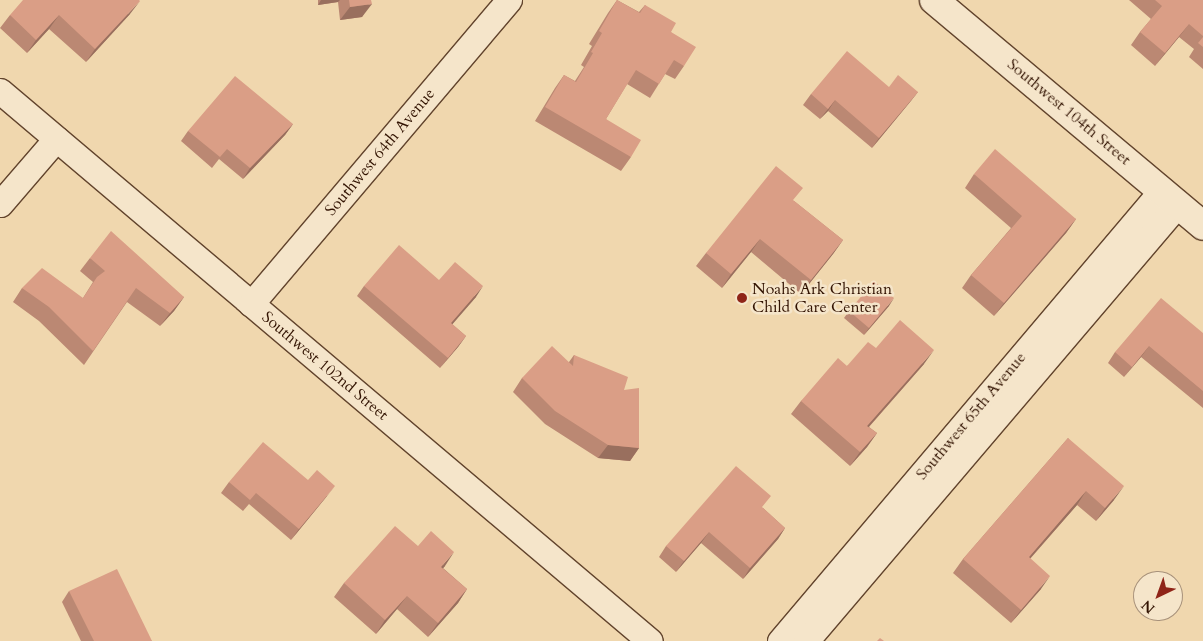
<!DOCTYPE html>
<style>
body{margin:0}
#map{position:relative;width:1203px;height:641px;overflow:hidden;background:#f0d7ae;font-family:Cardo,serif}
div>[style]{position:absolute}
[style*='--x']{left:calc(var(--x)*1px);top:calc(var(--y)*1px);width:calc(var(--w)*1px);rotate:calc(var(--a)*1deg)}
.roads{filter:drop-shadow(1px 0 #62442d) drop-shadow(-1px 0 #62442d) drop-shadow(0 1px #62442d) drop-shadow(0 -1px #62442d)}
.minor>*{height:25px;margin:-12.5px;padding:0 12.5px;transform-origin:12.5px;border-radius:12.5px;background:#f5e5ca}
.tertiary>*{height:28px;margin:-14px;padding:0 14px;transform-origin:14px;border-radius:14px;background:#f5e5ca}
.wall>*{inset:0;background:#bb8873}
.shaded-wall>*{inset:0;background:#996f5e}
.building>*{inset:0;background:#da9e86}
.dots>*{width:14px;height:14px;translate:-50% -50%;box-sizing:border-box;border:2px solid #f5e5ca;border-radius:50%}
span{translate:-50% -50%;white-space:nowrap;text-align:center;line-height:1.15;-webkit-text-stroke:5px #f5e5ca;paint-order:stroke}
.street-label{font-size:16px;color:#321302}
.poi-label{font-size:16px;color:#321302}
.left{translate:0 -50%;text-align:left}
.north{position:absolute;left:1133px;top:571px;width:50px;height:50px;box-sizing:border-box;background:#f5e5ca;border:1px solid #a7917a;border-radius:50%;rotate:222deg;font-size:14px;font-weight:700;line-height:20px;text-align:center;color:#321302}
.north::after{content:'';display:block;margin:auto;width:18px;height:22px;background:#8f2418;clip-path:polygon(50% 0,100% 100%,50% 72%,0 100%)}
</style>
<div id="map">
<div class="roads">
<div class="minor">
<div style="--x:0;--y:91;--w:851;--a:40.24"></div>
<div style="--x:0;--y:204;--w:86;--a:-49.3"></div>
<div style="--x:251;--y:304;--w:399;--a:-49.7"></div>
<div style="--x:780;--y:641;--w:591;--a:-49.74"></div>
<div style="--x:806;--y:641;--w:574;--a:-49.59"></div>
</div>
<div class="tertiary">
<div style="--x:934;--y:0;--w:351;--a:40"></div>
</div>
</div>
<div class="wall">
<div style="clip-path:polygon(318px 0,371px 0,362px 17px,340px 20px,338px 2px,318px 5px)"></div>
<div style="clip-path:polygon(617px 0,639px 12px,645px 5px,671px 32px,684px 66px,675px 79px,665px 74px,650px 98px,627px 84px,606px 119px,631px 157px,621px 171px,535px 121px,555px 88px,564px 75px,575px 81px,584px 67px,581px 65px,592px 46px,589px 44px,608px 13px)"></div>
<div style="clip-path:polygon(1129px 0,1203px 0,1203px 69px,1189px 57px,1194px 49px,1179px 37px,1155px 66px,1131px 45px,1140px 32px,1151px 19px)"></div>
<div style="clip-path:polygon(130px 14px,86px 62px,49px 29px,27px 53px,0 28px,10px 15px)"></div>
<div style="clip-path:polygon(889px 87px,918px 92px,910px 102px,872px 148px,828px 111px,820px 119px,803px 105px,811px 94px)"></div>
<div style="clip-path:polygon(293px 124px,285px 135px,243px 179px,219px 159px,212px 168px,181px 141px,188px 131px)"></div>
<div style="clip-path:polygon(974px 174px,1076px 219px,1066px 233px,994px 316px,962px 288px,971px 275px,1011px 228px,965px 188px)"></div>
<div style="clip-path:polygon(794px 201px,843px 240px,833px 254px,801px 294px,751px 252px,722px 288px,696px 266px,706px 253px)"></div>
<div style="clip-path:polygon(90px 258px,184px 297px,174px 311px,160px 326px,127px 302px,84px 365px,39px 321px,13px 302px,22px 288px,83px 298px,93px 282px,80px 271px)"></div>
<div style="clip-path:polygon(439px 280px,476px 297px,452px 324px,466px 336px,458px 347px,440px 368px,357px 296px,364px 286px)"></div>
<div style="clip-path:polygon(889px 306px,864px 335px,844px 318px,849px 311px)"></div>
<div style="clip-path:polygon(1203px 333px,1203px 408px,1141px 357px,1124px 377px,1108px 363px,1115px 352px)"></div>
<div style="clip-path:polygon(876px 348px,924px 364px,869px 427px,877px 433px,867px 447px,850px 466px,791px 414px,801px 401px,847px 366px)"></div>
<div style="clip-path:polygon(574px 355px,624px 390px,639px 448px,630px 461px,598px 458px,545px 424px,513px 392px,522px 378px,569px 362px)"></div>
<div style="clip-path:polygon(1068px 438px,1114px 500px,1096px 521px,1077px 505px,1030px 559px,1041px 589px,1011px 623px,953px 573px,963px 559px)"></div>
<div style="clip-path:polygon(229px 482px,327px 496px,291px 540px,249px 504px,243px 511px,221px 493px)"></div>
<div style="clip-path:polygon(763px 508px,785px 528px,778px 539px,743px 579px,701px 543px,676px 572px,659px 557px,666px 546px)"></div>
<div style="clip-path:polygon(418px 546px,445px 566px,443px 568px,467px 589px,458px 603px,428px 637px,397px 609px,376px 634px,334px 597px,344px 583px)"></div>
<div style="clip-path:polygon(69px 591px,152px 641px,81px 641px,62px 602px)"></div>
</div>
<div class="shaded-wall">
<div style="clip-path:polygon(321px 0,340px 0,338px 2px,318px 5px)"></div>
<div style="clip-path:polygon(140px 1px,130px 14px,86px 62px,95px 49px)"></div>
<div style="clip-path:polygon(372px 4px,362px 17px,340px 20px,350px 7px)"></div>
<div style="clip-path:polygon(59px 15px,49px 29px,27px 53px,36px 40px)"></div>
<div style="clip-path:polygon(1189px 24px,1179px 37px,1155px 66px,1165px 53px)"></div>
<div style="clip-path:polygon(918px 92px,910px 102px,872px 148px,879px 138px)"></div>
<div style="clip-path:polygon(835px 100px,828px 111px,820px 119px,828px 109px)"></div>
<div style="clip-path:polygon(293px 124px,285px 135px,243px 179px,250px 168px)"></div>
<div style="clip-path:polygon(1076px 219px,1066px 233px,994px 316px,1004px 303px)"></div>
<div style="clip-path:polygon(760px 239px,751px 252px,722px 288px,731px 274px)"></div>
<div style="clip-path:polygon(843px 240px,833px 254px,801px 294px,811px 280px)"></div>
<div style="clip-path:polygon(483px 286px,476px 297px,444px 334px,451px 323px)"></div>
<div style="clip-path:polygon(184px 297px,174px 311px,160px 326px,170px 313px)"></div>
<div style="clip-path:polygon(894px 298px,889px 306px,864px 335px,869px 328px)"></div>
<div style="clip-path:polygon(466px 336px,458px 347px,440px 368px,448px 358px)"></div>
<div style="clip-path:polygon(1149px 346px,1141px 357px,1124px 377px,1132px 367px)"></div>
<div style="clip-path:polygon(934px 350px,924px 364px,858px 439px,867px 426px)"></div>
<div style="clip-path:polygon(877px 433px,867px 447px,850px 466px,860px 452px)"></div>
<div style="clip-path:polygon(608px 445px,639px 448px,630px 461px,598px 458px)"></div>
<div style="clip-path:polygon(335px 486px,327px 496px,291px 540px,299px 529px)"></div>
<div style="clip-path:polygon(1124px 486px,1114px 500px,1096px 521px,1105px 508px)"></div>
<div style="clip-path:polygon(1086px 491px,1077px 505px,1019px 571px,1029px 557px)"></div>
<div style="clip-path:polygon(785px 528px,778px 539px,743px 579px,750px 568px)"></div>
<div style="clip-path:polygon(709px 532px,701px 543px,676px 572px,684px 561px)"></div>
<div style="clip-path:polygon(454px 552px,445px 566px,432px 581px,441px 567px)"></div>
<div style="clip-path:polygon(1050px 576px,1041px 589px,1011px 623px,1021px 610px)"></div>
<div style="clip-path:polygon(467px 589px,458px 603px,428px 637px,438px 623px)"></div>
<div style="clip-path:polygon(407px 596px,397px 609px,376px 634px,385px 620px)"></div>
</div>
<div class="building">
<div style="clip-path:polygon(23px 0,139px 0,140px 1px,95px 49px,59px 15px,36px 40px,10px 15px)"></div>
<div style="clip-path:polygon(349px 0,371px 0,372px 4px,350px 7px)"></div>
<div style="clip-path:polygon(617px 0,640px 13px,645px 5px,676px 23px,671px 32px,696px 47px,684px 66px,674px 60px,659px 84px,636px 70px,606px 119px,641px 140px,631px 157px,545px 107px,564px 75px,576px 82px,593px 53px,591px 52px,602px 33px,599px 31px)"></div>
<div style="clip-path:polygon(1155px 0,1203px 0,1203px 36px,1189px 24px,1165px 53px,1140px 32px,1162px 6px)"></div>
<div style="clip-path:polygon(1203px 37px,1203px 47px,1198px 43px)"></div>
<div style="clip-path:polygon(847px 51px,889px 87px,898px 75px,918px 92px,879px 138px,835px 100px,828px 109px,811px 94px)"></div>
<div style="clip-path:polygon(235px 76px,293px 124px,250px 168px,227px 149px,220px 157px,188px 131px)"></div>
<div style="clip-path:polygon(995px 149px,1076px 219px,1004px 303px,971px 275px,1022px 216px,974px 174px)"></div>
<div style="clip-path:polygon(776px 166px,803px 188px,793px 200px,843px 240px,811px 280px,760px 239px,731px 274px,706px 253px)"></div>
<div style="clip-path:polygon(111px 231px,184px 297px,170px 313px,136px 288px,93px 351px,49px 307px,22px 288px,42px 268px,83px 298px,97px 277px,105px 271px,90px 258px)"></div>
<div style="clip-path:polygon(399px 245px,439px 280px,455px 262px,483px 286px,451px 323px,466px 336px,448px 358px,364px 286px)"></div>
<div style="clip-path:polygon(874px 281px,894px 298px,869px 328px,849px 311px)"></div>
<div style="clip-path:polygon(1161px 298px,1203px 333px,1203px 391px,1149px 346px,1132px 367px,1115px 352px)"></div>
<div style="clip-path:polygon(900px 320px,934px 350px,867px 426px,877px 433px,860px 452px,801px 401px,838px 358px,847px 366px,868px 342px,876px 348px)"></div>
<div style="clip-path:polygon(552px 346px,573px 366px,574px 355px,628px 377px,624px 390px,639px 388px,639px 448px,608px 445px,555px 411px,522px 378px)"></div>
<div style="clip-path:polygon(1068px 438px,1124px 486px,1105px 508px,1086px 491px,1029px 557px,1050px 576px,1021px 610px,963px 559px)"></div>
<div style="clip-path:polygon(263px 442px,308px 480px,317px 470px,335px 486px,299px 529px,256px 493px,250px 500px,229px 482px)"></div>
<div style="clip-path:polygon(736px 466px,771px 496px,762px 507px,785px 528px,750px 568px,709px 532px,684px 561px,666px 546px)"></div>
<div style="clip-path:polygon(395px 526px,418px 546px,431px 531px,454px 552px,441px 567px,467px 589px,438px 623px,407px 596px,385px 620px,344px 583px)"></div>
<div style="clip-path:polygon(117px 569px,152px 641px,94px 641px,69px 591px)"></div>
<div style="clip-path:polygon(880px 638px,884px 641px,877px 641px)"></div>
</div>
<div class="dots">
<div style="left:742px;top:298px;background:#8f2418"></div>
</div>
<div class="street-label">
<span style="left:1069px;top:112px;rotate:40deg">Southwest 104th Street</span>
<span style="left:380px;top:152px;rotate:-50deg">Southwest 64th Avenue</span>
<span style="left:325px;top:366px;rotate:40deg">Southwest 102nd Street</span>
<span style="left:971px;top:416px;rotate:-50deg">Southwest 65th Avenue</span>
</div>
<div class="poi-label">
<span class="left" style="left:752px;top:298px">Noahs Ark Christian<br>Child Care Center</span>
</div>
<div class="north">N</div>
</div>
